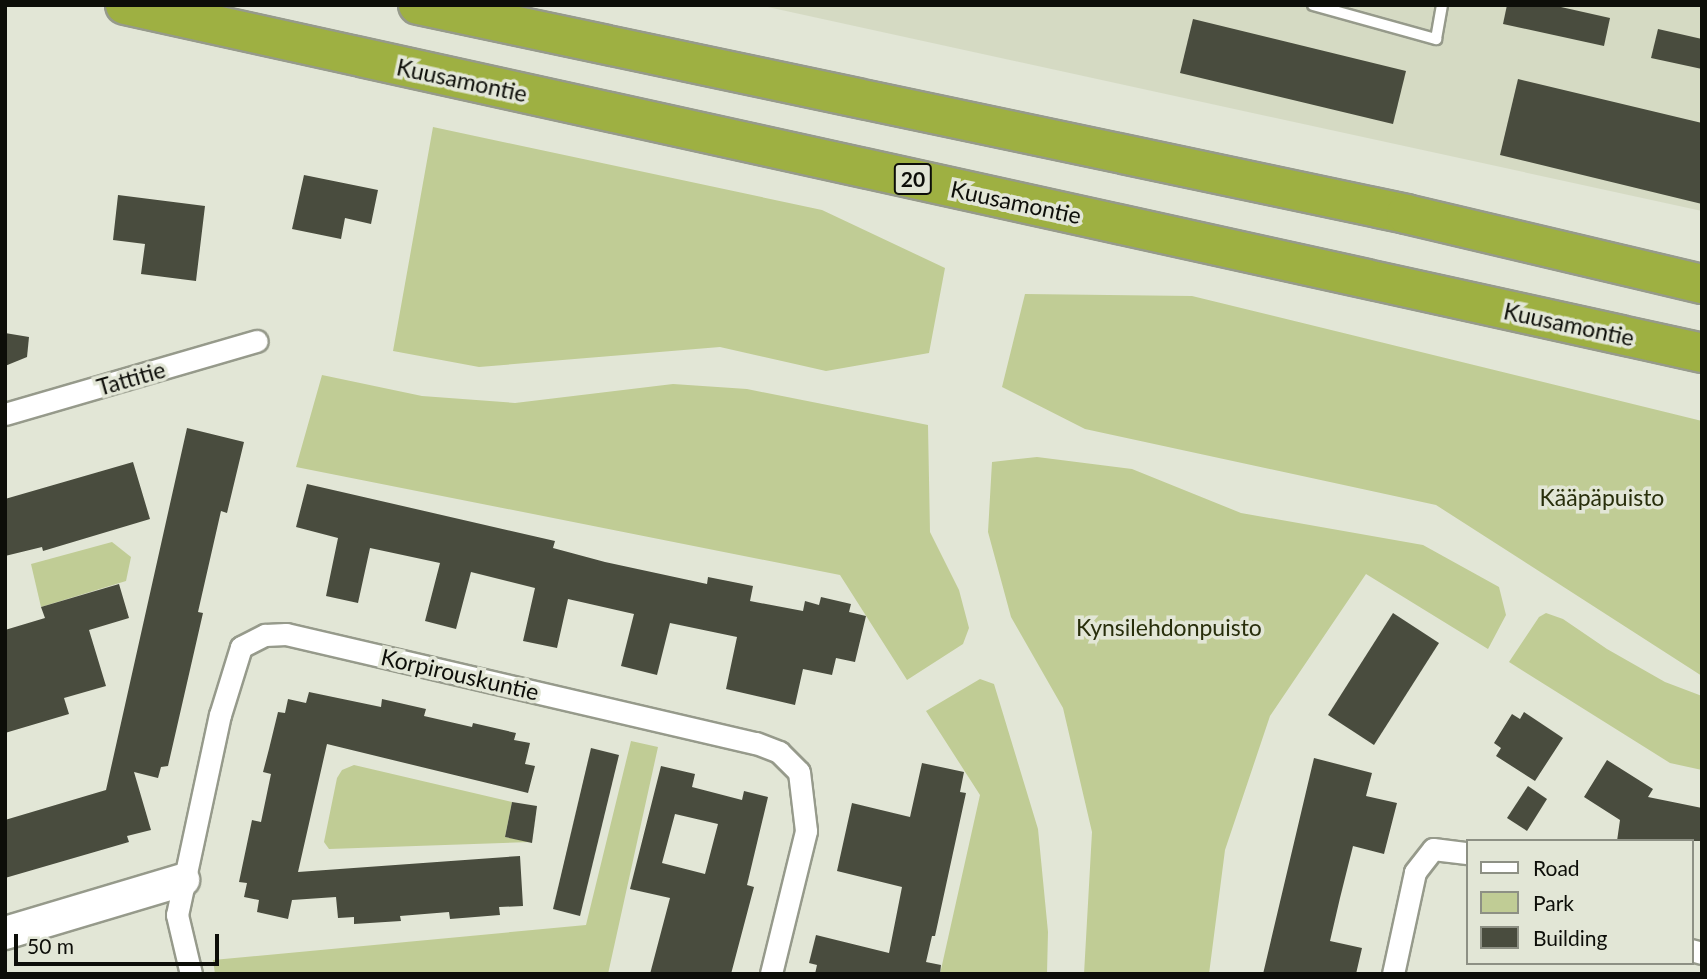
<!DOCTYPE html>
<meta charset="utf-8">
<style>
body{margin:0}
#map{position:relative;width:1707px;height:979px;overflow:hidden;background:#e2e6d6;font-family:Lato,sans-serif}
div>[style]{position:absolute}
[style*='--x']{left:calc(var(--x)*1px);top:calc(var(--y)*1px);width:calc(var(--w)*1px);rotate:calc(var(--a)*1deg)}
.built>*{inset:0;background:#d5dac3}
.green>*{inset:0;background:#c0cc95}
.building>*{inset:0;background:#494c3e}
.roads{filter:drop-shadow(2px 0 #969a8b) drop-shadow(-2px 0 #969a8b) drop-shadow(0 2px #969a8b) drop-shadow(0 -2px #969a8b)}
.lane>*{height:10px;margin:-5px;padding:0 5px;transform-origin:5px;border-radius:5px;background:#fff}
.street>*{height:21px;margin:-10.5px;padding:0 10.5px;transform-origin:10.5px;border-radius:10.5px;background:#fff}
.secondary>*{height:32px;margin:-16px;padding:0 16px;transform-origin:16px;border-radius:16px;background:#fff}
.highway>*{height:38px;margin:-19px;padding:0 19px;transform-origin:19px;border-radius:19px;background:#9eb042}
span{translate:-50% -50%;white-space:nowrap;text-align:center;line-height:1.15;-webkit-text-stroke:7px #e2e6d6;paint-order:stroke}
.shield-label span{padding:2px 5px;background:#e2e6d6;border:2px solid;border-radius:5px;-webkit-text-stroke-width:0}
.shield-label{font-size:21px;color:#0d0e09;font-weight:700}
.street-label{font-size:23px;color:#0d0e09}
.park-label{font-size:23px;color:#282e0b}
.frame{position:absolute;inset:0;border:7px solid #0d0e09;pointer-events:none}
.legend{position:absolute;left:1466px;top:839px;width:228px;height:126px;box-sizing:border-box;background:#e2e6d6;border:2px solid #8d9084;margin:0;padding:9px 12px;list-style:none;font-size:21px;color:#0d0e09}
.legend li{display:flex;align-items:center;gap:14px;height:35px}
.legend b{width:35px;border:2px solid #8d9084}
.scale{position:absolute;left:14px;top:934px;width:205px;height:32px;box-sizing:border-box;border:4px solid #0d0e09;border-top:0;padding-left:9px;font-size:21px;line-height:24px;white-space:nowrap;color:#0d0e09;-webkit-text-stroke:5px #e2e6d6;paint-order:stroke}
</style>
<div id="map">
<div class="built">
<div style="clip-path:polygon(758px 5px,1702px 5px,1702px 211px)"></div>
</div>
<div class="green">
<div style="clip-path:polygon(433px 127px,822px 210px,945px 268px,929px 353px,826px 371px,720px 347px,479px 367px,393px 351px)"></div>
<div style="clip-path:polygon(1025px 294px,1192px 296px,1702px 421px,1702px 676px,1436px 505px,1085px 429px,1002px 387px)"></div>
<div style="clip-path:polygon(322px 375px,422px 396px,515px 403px,673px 384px,747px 389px,928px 425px,930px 532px,959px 590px,969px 628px,963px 644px,907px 680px,840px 575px,296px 467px)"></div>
<div style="clip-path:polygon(1037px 457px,1132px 469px,1241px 513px,1423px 545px,1499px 587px,1506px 615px,1488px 649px,1366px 574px,1270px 716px,1225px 850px,1209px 974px,1084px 974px,1092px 832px,1063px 708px,1011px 617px,988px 532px,992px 462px)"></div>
<div style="clip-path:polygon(112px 542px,131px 557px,126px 581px,41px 607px,31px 564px)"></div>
<div style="clip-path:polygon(1546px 613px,1563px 619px,1607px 649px,1665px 682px,1702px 696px,1702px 770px,1670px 763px,1509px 662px,1539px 617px)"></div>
<div style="clip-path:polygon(980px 679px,994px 684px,1038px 829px,1048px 932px,1047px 974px,940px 974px,980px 795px,926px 711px)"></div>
<div style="clip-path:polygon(631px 741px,658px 747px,608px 974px,215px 974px,213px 960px,586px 925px)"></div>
<div style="clip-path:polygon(354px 765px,512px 802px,505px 837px,531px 842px,329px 849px,324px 842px,337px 778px,342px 770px)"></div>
</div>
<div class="building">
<div style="clip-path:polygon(1507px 5px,1552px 5px,1610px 18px,1604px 46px,1503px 24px)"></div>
<div style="clip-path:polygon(1193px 19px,1406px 71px,1393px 124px,1180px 73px)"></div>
<div style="clip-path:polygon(1658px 29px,1702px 39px,1702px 69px,1651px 58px)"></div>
<div style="clip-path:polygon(1518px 79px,1702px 123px,1702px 204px,1500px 155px)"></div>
<div style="clip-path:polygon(304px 175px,378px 190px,371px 224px,345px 218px,341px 239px,292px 229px)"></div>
<div style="clip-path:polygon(118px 195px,205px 206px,196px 281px,141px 274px,145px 244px,113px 240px)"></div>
<div style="clip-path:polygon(5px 333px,29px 337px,27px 357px,5px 366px)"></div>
<div style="clip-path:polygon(187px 428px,244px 442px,227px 513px,221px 511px,198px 612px,203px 613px,168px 766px,161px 767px,158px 778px,134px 772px,151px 830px,127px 836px,129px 842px,5px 878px,5px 820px,106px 790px)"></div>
<div style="clip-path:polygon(133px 462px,150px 519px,43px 551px,42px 547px,5px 556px,5px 499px)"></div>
<div style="clip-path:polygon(307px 484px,555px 541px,553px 548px,605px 562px,707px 584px,708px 577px,753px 586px,750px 601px,803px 611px,805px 601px,819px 605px,821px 597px,851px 604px,849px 612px,866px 616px,855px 662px,836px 658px,832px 675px,803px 669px,795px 705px,726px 689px,737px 637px,670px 623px,657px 675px,621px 666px,634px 614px,568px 599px,557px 648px,523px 641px,535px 588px,471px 572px,456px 629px,425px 621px,440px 563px,370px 548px,358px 603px,326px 596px,338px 538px,296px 527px)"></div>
<div style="clip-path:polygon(119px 584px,129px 618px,89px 630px,106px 686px,64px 698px,69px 714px,5px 733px,5px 630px,45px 618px,41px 607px)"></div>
<div style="clip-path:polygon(1393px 613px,1439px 643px,1374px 745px,1328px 715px)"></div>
<div style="clip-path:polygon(309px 692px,381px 707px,382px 699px,426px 709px,424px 716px,472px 727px,473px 723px,516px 733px,514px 740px,530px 743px,525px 764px,535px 766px,528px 793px,327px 744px,298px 872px,520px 856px,523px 906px,499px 907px,500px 915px,450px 919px,449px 912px,400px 916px,401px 921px,354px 924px,354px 917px,338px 918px,336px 897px,292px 900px,288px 919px,257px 912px,259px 900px,244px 897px,247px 883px,239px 882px,252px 820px,261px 822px,271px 774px,263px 772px,269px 749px,278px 712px,285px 713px,288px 699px,306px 703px)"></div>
<div style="clip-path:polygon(1524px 712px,1563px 738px,1535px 781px,1496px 756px,1501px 748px,1494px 743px,1512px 714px,1520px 719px)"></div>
<div style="clip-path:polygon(591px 748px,619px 755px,580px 916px,553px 909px)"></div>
<div style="clip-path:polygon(1314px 758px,1372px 773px,1366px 796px,1397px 803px,1384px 854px,1353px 846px,1340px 898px,1330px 941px,1362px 948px,1356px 974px,1263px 974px)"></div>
<div style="clip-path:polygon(1607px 760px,1653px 789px,1648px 797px,1702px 808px,1702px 841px,1617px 841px,1620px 820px,1584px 797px)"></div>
<div style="clip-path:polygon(922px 763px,964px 772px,960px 792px,966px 793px,935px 936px,932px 936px,926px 962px,941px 965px,940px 974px,815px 974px,817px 965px,809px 963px,816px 935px,889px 953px,902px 887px,837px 871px,852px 803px,910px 817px)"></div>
<div style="clip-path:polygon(evenodd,661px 766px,695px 774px,692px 787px,742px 800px,744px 791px,768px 797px,747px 885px,754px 887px,731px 974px,650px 974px,670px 898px,630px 889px,661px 766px,675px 814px,718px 824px,705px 874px,662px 863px,675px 814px)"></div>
<div style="clip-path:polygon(1528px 786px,1547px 799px,1527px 831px,1507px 818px)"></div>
<div style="clip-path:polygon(512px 802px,537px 806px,532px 843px,505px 837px)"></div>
</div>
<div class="roads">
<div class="lane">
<div style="--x:1313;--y:5;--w:128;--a:15.5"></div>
<div style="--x:1436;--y:39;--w:35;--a:-80"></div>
</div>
<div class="street">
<div style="--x:5;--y:414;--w:262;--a:-16.2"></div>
<div style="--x:1691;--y:950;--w:11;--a:15"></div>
<div style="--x:191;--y:974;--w:61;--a:-103.3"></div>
<div style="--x:177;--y:915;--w:205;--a:-77.9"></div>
<div style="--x:220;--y:715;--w:71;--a:-72.8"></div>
<div style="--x:241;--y:647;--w:27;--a:-27"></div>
<div style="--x:265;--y:635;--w:21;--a:-3"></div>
<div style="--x:286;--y:634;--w:482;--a:13.1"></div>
<div style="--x:756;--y:743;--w:25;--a:21"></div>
<div style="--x:779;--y:752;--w:28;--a:45"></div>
<div style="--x:799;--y:772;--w:59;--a:83.2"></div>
<div style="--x:806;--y:831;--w:147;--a:103.8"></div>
<div style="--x:1393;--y:974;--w:104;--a:-77.8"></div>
<div style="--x:1415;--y:872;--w:29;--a:-52"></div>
<div style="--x:1433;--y:849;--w:34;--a:7"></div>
</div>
<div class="secondary">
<div style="--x:5;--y:933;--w:186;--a:-16.6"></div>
</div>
<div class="highway">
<div style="--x:125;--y:5;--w:1615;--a:12.44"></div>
<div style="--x:418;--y:5;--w:1010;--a:11.94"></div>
<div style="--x:1406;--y:214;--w:304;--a:13.3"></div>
</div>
</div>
<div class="shield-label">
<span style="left:913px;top:179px">20</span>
</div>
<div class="street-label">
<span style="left:462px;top:80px;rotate:12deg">Kuusamontie</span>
<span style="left:1016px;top:202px;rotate:12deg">Kuusamontie</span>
<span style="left:1569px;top:324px;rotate:12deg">Kuusamontie</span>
<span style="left:131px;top:378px;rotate:-16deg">Tattitie</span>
<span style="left:460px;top:674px;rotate:13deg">Korpirouskuntie</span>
</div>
<div class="park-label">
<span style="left:1602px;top:497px">Kääpäpuisto</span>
<span style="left:1169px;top:627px">Kynsilehdonpuisto</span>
</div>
<div class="frame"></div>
<ul class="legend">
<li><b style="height:9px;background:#fff"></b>Road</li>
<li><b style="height:19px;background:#c0cc95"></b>Park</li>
<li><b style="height:19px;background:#494c3e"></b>Building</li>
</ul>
<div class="scale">50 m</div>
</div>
